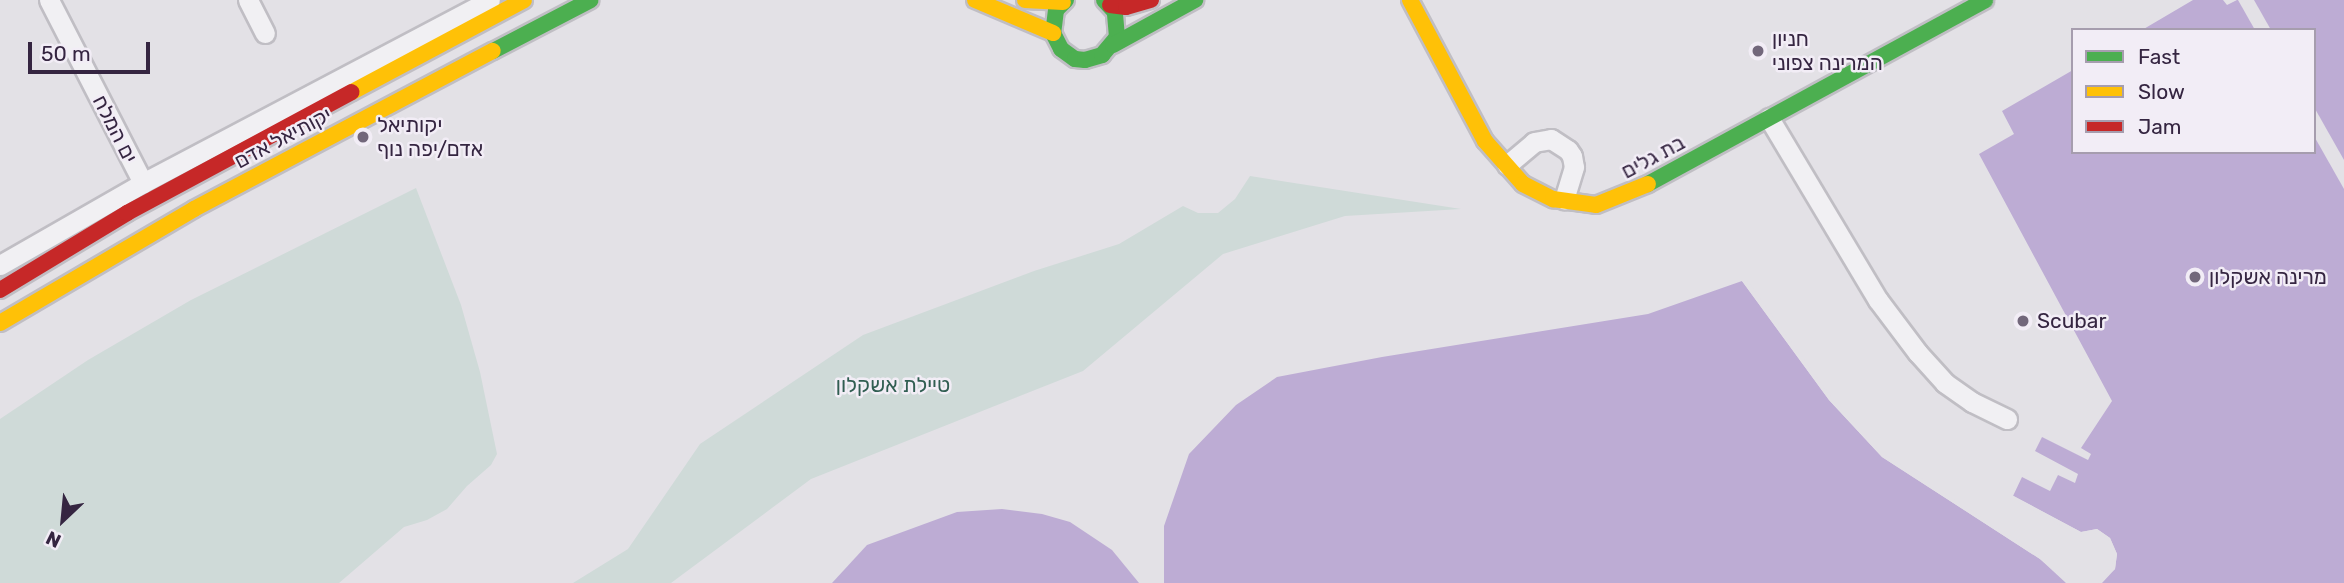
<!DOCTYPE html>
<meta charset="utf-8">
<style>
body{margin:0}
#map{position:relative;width:2344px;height:583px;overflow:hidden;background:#e3e1e6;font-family:Rubik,"Noto Sans Hebrew",sans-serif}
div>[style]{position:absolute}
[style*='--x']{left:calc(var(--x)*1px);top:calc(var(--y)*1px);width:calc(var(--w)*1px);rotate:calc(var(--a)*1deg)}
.green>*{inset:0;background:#cfdad8}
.water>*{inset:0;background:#bdacd4}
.pier>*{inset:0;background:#e3e1e6}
.roads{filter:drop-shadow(2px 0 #c0bec4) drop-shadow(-2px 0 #c0bec4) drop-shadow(0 2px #c0bec4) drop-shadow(0 -2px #c0bec4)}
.street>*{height:19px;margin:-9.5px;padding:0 9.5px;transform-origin:9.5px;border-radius:9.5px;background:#f1f0f3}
.fast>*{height:16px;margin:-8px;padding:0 8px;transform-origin:8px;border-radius:8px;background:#4caf50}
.slow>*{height:16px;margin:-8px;padding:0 8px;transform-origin:8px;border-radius:8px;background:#ffc107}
.jam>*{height:16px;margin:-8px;padding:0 8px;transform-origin:8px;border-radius:8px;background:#c62828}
.dots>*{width:19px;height:19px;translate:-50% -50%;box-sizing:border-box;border:4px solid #f2edf6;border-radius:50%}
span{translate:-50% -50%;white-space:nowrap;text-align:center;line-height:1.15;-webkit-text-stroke:5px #f2edf6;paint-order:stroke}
.poi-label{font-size:21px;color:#352541}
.left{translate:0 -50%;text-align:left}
.street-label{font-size:21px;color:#352541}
.park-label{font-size:21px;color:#315e52}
.legend{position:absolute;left:2071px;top:28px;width:245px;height:126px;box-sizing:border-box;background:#f2edf6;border:2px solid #a69dae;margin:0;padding:9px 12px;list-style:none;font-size:21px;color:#352541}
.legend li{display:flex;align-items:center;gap:14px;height:35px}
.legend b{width:35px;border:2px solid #a69dae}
.north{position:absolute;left:28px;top:485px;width:70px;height:70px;-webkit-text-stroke:5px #f2edf6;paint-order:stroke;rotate:206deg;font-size:19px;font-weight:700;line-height:28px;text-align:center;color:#352541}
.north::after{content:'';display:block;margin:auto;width:24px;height:32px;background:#352541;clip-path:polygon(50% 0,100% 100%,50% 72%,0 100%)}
.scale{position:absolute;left:28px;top:42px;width:122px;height:32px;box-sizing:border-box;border:4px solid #352541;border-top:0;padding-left:9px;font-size:21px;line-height:24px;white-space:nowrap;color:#352541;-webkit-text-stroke:5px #f2edf6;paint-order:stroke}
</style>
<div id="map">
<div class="green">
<div style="clip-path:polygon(1250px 176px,1461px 209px,1345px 216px,1223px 254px,1083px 371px,811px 479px,671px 583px,573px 583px,628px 549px,700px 444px,863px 335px,1034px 271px,1119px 244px,1183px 206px,1198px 213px,1218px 213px,1235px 199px)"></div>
<div style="clip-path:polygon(416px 188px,461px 305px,480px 372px,497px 454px,491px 465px,467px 486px,447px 509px,427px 520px,404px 527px,339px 583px,0 583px,0 419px,88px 360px,191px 300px)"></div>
</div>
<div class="water">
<div style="clip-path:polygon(2193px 0,2223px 0,2227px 5px,2237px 0,2344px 0,2344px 583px,2102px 583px,2115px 569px,2117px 554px,2110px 538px,2097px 529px,2081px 532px,2013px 496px,2022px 477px,2050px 491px,2058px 475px,2075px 483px,2078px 474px,2035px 451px,2042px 437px,2088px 460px,2091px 454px,2081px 448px,2112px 401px,1979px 154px,2014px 134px,2002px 111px,2073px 70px,2073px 152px,2314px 152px,2314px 30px,2142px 30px)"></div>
<div style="clip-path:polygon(1742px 281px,1829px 400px,1882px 457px,2040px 559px,2066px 583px,1164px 583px,1164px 526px,1189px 454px,1236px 405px,1277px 377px,1382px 357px,1648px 314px)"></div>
<div style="clip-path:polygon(1002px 509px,1042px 514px,1070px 522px,1112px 550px,1139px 583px,832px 583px,867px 545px,957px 512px)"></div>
</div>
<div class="pier">
<div style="clip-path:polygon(2238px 0,2254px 0,2271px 30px,2255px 30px)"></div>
<div style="clip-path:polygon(2314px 107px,2344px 160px,2344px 189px,2314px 136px)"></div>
<div style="clip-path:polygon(1746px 279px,1832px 398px,1884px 454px,2042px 556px,2069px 583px,2040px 559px,1882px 457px,1829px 400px,1742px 281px)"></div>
<div style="clip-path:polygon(2010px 494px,2081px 532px,2097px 529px,2110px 538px,2117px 554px,2115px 569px,2098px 583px,2111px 568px,2114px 555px,2108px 540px,2096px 533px,2080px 536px,2011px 499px)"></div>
</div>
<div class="roads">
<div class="street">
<div style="--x:49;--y:0;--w:206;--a:62.8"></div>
<div style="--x:248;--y:0;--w:37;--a:63"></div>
<div style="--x:1769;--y:118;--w:212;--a:59.1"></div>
<div style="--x:1878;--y:300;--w:66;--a:53"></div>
<div style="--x:1918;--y:353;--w:40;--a:48"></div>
<div style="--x:1945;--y:383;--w:33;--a:35"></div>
<div style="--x:1972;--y:402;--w:39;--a:26"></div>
<div style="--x:1507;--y:165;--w:35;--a:-40"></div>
<div style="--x:1534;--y:142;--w:17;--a:-10"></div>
<div style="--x:1551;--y:139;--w:20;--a:33"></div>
<div style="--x:1568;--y:150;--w:7;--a:56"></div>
<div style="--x:1572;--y:156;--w:11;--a:80"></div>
<div style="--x:1574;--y:167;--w:34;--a:107"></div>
<div style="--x:0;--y:265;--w:165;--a:-29.8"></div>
<div style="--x:143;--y:183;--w:392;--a:-27.8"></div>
</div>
<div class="fast">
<div style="--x:1066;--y:0;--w:14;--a:135"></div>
<div style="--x:1056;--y:10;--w:23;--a:97"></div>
<div style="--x:1053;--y:33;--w:18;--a:63"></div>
<div style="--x:1061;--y:49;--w:17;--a:36"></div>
<div style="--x:1075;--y:59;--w:10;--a:6"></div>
<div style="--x:1085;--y:60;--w:18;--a:-16"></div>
<div style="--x:1102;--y:55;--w:23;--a:-50"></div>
<div style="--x:1117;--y:37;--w:25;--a:-95"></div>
<div style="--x:1115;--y:12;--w:16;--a:-133"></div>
<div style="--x:1113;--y:45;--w:94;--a:-28.8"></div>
<div style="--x:493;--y:51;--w:110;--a:-27.5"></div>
<div style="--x:1648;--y:184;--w:384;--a:-28.6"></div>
</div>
<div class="slow">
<div style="--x:975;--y:0;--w:85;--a:22.9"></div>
<div style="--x:1025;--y:0;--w:38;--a:3"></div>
<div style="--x:1410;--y:0;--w:160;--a:62"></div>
<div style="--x:1485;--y:141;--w:57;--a:48.5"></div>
<div style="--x:1523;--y:184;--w:34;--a:27"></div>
<div style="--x:1553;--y:199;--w:43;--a:7.9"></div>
<div style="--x:1596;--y:205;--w:56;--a:-22"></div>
<div style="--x:352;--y:92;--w:195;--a:-28.1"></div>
<div style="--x:0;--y:323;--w:225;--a:-30.4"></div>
<div style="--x:194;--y:209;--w:338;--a:-27.9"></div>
</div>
<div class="jam">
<div style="--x:1110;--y:5;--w:16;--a:7"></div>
<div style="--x:1126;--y:7;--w:26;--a:-16"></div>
<div style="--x:0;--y:290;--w:149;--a:-31.2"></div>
<div style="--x:127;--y:213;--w:255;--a:-28.3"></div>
</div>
</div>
<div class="dots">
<div style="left:1758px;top:51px;background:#72677b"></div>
<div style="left:363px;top:137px;background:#72677b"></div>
<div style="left:2195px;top:277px;background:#72677b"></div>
<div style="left:2023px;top:321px;background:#72677b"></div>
</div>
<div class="poi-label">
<span class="left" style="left:1772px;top:51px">חניון<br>המרינה צפוני</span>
<span class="left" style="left:377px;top:137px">יקותיאל<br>אדם/יפה נוף</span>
<span class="left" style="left:2209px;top:277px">מרינה אשקלון</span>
<span class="left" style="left:2037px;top:321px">Scubar</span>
</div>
<div class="street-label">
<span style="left:115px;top:129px;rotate:63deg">ים המלח</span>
<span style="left:283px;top:138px;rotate:-28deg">יקותיאל אדם</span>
<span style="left:1653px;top:157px;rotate:-28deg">בת גלים</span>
</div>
<div class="park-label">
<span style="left:893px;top:385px">טיילת אשקלון</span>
</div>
<ul class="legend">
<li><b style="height:9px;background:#4caf50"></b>Fast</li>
<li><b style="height:9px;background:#ffc107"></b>Slow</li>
<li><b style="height:9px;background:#c62828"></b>Jam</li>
</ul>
<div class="north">N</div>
<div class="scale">50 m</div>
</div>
